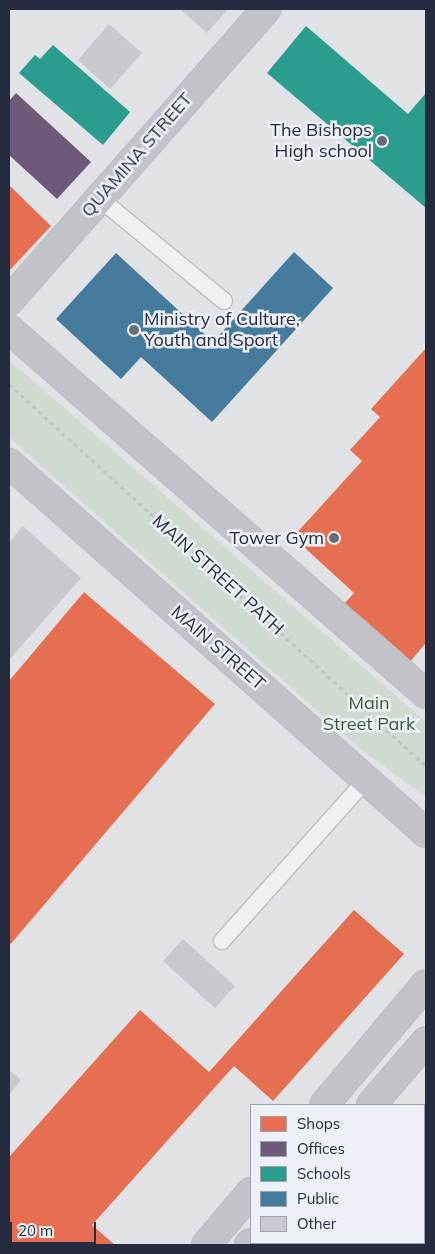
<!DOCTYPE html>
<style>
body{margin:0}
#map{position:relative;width:435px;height:1254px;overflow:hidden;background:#e1e2e6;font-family:Mulish,sans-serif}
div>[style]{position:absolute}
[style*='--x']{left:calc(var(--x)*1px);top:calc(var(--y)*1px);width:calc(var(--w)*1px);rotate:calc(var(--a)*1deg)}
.green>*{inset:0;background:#cfdad0}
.shops>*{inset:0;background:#e76f51}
.offices>*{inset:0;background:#6d597a}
.schools>*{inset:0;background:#2a9d8f}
.public>*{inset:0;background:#457b9d}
.stream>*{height:9px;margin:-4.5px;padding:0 4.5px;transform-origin:4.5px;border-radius:4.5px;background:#acbad4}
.building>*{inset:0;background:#c8c9ce}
.path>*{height:3px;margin-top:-1.5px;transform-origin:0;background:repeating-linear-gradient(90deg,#c2c3c9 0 4px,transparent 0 8px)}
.roads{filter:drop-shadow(1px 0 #bebfc4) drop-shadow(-1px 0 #bebfc4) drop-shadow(0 1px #bebfc4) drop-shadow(0 -1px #bebfc4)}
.lane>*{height:16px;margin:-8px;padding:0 8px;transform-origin:8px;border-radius:8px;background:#f0f0f3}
.secondary>*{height:28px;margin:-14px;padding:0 14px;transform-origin:14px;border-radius:14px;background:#c2c3c9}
.dots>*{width:14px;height:14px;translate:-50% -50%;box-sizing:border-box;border:2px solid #edf0f6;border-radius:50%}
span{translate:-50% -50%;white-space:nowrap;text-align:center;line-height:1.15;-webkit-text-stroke:5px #edf0f6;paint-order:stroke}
.poi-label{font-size:18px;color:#262c40}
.right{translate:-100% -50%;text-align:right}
.left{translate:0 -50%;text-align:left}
.street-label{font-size:18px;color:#262c40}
.park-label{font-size:18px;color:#355d32}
.frame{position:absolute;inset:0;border:10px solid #262c40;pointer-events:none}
.legend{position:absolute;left:250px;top:1104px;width:175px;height:140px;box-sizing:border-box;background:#edf0f6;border:1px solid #9da2ad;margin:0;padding:6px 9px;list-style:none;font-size:15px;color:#262c40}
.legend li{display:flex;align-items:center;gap:10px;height:25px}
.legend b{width:25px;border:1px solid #9da2ad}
.scale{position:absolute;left:10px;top:1222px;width:86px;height:22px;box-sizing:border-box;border:2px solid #262c40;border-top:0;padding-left:6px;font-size:15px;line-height:18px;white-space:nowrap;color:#262c40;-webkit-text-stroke:4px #edf0f6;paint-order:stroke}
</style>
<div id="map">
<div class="green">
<div style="clip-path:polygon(9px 360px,426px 722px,426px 797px,358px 747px,9px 437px)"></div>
</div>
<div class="shops">
<div style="clip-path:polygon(9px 185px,51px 226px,9px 271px)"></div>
<div style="clip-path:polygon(426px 348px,426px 643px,408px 664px,343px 605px,354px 593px,293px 537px,362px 461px,350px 450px,380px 417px,371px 409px)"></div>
<div style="clip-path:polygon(84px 592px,215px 704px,9px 946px,9px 681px)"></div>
<div style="clip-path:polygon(354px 910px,404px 954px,273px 1101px,234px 1066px,92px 1225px,115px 1245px,9px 1245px,9px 1157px,140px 1010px,209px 1072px)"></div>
</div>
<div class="offices">
<div style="clip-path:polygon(16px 93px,91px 162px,57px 199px,9px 155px,9px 101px)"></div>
</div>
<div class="schools">
<div style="clip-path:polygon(306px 26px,408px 114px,426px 93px,426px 208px,267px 73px)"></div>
<div style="clip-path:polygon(53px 45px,130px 112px,103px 145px,19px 73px,35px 55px,40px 59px)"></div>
</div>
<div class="public">
<div style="clip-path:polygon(294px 252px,333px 288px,212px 422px,141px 357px,121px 379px,56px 319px,116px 253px,213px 342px)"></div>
<div style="clip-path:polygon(426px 1128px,426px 1245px,415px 1245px,412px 1243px,424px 1243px)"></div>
</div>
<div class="stream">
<div style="--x:424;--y:1111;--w:4;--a:-56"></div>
<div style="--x:305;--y:1245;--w:3;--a:-45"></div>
</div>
<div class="building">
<div style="clip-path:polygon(180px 9px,228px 9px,207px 33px)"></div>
<div style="clip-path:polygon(109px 24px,142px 53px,110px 89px,78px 60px)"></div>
<div style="clip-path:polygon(23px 526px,81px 578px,9px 660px,9px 543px)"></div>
<div style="clip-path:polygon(183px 939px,235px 986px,215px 1008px,163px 961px)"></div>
<div style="clip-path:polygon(9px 1070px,21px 1080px,9px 1095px)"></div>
</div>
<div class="path">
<div style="--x:9;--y:384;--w:566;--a:42.49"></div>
</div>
<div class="roads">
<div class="lane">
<div style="--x:99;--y:198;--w:162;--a:39.5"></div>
<div style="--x:222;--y:941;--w:217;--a:-48.2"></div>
</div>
<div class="secondary">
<div style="--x:9;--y:301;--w:389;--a:-48.6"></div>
<div style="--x:9;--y:329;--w:554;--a:41.2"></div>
<div style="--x:9;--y:463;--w:557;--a:41.58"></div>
<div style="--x:324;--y:1105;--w:158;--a:-49.9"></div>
<div style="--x:371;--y:1105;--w:84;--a:-49.3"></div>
<div style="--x:206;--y:1245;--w:70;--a:-49.7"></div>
<div style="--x:249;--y:1245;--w:3;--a:-45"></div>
</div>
</div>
<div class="dots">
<div style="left:382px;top:141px;background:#676c7a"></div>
<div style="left:134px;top:330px;background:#676c7a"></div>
<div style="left:334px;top:538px;background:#676c7a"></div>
</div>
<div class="poi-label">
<span class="right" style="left:372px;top:141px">The Bishops<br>High school</span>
<span class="left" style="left:144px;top:330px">Ministry of Culture,<br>Youth and Sport</span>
<span class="right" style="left:324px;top:538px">Tower Gym</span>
</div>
<div class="street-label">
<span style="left:137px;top:155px;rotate:-49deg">QUAMINA STREET</span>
<span style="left:218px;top:575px;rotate:42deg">MAIN STREET PATH</span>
<span style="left:218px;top:648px;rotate:41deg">MAIN STREET</span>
</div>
<div class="park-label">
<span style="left:369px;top:714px">Main<br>Street Park</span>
</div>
<div class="frame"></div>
<ul class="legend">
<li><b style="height:14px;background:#e76f51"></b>Shops</li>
<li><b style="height:14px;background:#6d597a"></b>Offices</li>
<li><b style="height:14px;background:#2a9d8f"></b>Schools</li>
<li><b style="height:14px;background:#457b9d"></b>Public</li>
<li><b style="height:14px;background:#c8c9ce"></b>Other</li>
</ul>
<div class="scale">20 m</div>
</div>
